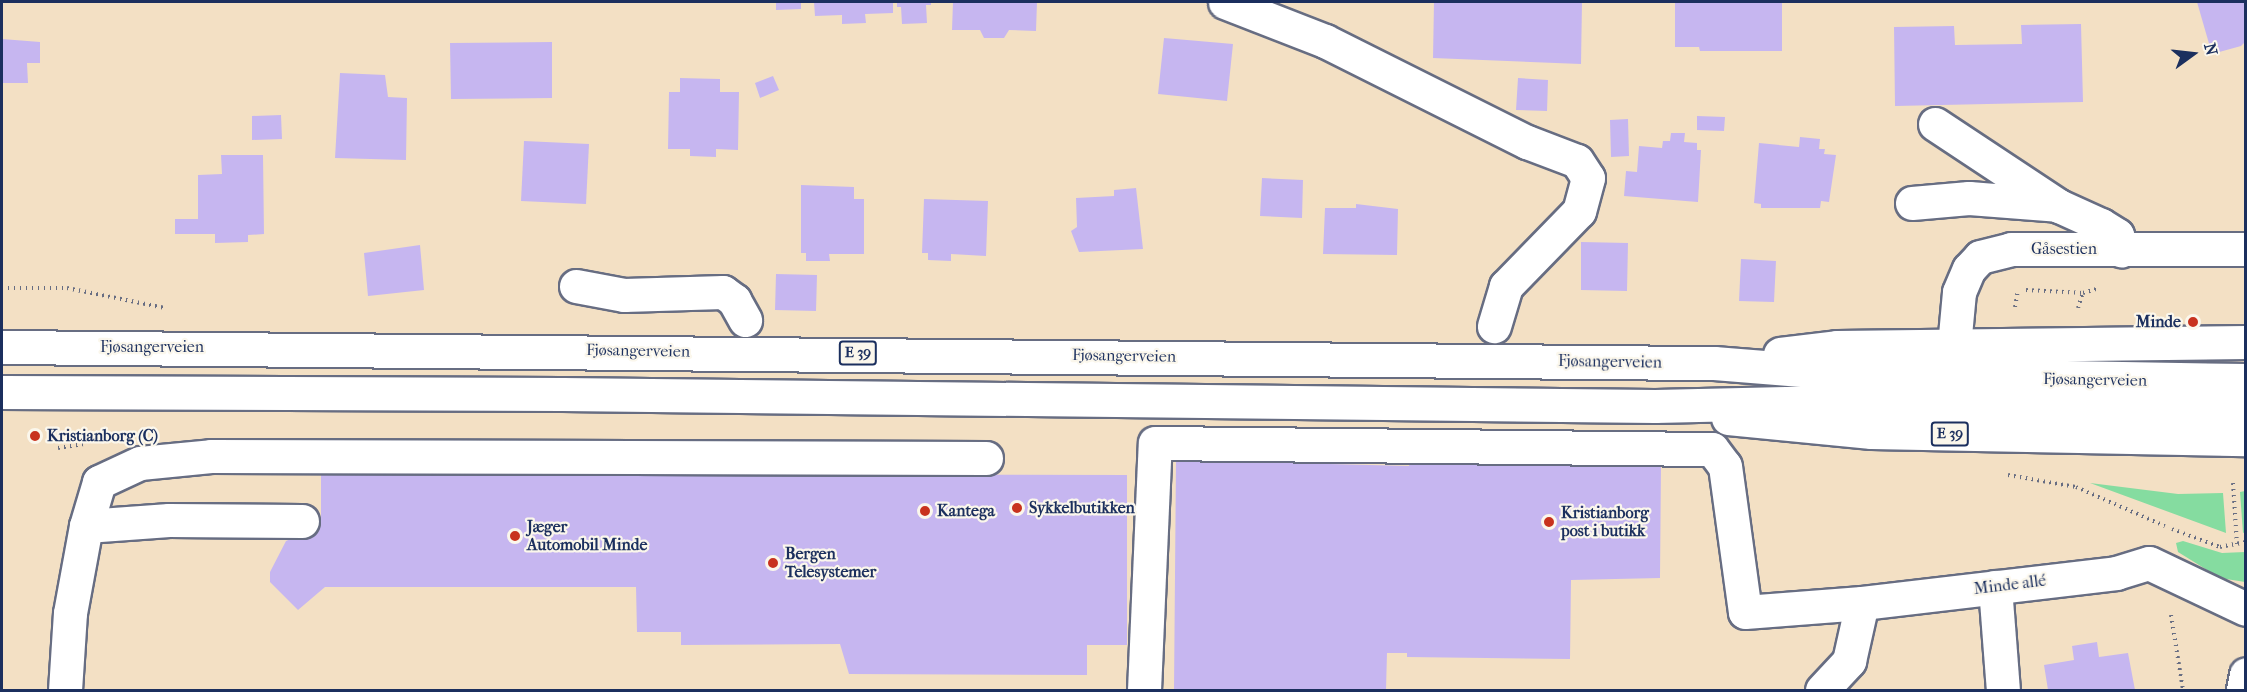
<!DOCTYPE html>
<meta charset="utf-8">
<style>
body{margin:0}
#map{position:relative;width:2247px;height:692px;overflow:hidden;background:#f3e0c4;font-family:"IM FELL French Canon",serif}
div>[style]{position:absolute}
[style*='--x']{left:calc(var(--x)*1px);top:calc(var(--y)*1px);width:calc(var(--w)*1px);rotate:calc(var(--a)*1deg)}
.green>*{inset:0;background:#85dca0}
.building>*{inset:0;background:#c6b6f0}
.path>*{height:4px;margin-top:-2px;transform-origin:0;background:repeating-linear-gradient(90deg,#676d82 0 1.5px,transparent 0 6px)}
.roads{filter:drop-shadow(2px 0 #676d82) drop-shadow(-2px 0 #676d82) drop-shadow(0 2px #676d82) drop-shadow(0 -2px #676d82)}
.minor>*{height:33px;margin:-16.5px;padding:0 16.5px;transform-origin:16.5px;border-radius:16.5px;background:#fff}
.major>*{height:33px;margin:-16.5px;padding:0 16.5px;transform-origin:16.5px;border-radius:16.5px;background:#fff}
.highway>*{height:33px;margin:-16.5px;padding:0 16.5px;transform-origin:16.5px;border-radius:16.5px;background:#fff}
.dots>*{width:16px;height:16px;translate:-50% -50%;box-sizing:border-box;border:3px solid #fbf7ec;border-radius:50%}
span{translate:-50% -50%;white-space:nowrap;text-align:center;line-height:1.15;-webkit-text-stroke:4.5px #fbf7ec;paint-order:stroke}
.shield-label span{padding:2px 4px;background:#fbf7ec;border:2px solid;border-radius:4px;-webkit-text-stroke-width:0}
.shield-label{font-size:15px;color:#1b2f5e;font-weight:700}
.street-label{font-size:16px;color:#1b2f5e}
.poi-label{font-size:16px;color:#1b2f5e;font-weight:700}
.right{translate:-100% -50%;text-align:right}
.left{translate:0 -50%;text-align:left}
.frame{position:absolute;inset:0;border:3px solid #1b2f5e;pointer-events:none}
.north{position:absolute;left:2163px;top:24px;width:60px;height:60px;-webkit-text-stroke:4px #fbf7ec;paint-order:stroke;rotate:75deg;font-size:16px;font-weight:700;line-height:24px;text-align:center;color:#1b2f5e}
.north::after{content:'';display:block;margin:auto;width:21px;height:27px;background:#1b2f5e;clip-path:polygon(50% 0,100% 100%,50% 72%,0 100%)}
</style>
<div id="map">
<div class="green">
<div style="clip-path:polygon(2090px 483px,2178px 494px,2223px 493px,2226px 533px)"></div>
<div style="clip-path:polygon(2245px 491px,2245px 532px,2243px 533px,2240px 492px)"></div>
<div style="clip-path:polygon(2183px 541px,2222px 553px,2245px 552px,2245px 582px,2220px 578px,2178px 552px,2176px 543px)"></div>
</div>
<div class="building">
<div style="clip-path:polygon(776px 2px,801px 2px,801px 9px,776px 10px)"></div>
<div style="clip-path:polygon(814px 2px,893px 2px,893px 13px,865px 14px,866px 23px,842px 24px,842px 15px,815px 16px)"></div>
<div style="clip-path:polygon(897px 2px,931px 2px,931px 5px,926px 5px,927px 23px,902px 24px,901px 7px,897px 7px)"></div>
<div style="clip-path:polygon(953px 2px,1037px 2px,1036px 31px,1009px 30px,1004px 38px,984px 38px,980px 30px,952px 30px)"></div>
<div style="clip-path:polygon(1434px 2px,1582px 2px,1581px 64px,1433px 58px)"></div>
<div style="clip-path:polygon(1675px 2px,1782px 2px,1782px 51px,1700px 51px,1699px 47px,1675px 47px)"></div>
<div style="clip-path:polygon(2197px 2px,2246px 2px,2246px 41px,2241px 46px,2212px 54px)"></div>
<div style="clip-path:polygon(2081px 24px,2083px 102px,1895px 106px,1894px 27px,1954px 26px,1955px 45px,2022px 44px,2021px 25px)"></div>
<div style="clip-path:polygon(1164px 38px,1233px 44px,1227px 101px,1158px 94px)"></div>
<div style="clip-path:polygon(2px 39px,40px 42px,40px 63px,27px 63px,28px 83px,2px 83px)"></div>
<div style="clip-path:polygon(552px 42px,552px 98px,451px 99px,450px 43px)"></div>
<div style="clip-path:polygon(340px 73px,385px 75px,388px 97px,407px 98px,406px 160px,335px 158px)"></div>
<div style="clip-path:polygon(773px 76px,779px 90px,760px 98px,755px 83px)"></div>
<div style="clip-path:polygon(680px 78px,720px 79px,720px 92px,739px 92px,738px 150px,716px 149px,716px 157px,690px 156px,690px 149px,668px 149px,669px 92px,680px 92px)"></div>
<div style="clip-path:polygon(1518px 78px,1548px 80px,1547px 111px,1516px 110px)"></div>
<div style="clip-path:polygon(281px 115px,282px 139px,252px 140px,252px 116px)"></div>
<div style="clip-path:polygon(1697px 116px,1725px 117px,1724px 131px,1697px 130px)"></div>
<div style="clip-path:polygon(1628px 119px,1629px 156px,1611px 157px,1610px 120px)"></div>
<div style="clip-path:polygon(1671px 133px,1685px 133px,1684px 142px,1697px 143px,1697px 150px,1701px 150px,1698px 202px,1624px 196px,1626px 171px,1637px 172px,1639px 146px,1662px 148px,1663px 141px,1670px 141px)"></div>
<div style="clip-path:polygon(1800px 137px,1820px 139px,1819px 149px,1825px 149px,1824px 154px,1836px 155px,1829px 202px,1821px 201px,1820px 208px,1761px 208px,1761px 204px,1754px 203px,1759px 143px,1799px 147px)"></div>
<div style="clip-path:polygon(524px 141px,589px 144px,586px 204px,521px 201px)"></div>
<div style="clip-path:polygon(221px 155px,263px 155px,264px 234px,248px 235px,248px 242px,215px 243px,215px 234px,175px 234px,175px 219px,198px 219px,198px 175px,222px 174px)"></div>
<div style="clip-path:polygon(1262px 178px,1303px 180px,1302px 218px,1260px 216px)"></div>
<div style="clip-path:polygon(801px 185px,854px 187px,854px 199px,864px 199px,864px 254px,829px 254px,830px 261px,806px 261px,806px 253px,801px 253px)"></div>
<div style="clip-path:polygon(1136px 188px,1143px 249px,1079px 252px,1071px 231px,1077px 227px,1076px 198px,1114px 196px,1114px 190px)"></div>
<div style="clip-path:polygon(924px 199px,988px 201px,986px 256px,951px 254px,951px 261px,928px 260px,928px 253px,922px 253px)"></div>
<div style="clip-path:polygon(1356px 204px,1398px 209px,1397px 255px,1323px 254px,1325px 208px,1356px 208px)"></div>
<div style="clip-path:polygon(1581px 242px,1628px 243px,1627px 291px,1581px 290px)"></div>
<div style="clip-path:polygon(420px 245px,424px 290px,368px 296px,364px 253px)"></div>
<div style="clip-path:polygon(1741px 259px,1776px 261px,1774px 302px,1739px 301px)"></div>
<div style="clip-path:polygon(776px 274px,817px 275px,816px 311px,775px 310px)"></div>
<div style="clip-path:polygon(1176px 460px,1409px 466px,1410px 462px,1661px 465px,1660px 578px,1571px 580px,1570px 659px,1407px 657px,1407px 653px,1387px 653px,1386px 690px,1174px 690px)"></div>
<div style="clip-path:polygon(321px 474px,1127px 475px,1127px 645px,1087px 645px,1087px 675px,849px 674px,840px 644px,681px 645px,681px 632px,637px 632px,636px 587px,325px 587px,298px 610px,270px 582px,270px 572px,286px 541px,321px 526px)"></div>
<div style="clip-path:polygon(2097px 642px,2099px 657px,2128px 653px,2135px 690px,2048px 690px,2044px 665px,2074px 660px,2072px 646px)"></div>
</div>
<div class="path">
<div style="--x:2;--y:288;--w:65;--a:0"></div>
<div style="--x:67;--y:288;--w:100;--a:11.5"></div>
<div style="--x:2026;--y:290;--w:57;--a:3"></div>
<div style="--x:2015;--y:307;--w:17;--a:-80"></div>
<div style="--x:2078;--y:308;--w:16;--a:-72"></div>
<div style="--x:2083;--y:293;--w:14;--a:-17"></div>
<div style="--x:58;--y:448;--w:26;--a:-9"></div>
<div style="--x:2008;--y:475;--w:69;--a:10"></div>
<div style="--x:2076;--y:487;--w:97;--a:23.7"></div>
<div style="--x:2233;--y:483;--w:61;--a:86.2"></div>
<div style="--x:2172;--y:529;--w:51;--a:20.6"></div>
<div style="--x:2220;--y:547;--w:26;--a:-11"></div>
<div style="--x:2171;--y:615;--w:76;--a:80.9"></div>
</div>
<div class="roads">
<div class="minor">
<div style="--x:1225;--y:2;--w:107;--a:21.3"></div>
<div style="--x:1325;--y:41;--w:226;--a:26.6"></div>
<div style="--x:1527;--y:142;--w:53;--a:20.8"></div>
<div style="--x:1577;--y:161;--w:20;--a:57"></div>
<div style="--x:1588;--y:178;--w:34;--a:105"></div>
<div style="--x:1579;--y:211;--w:105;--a:134.2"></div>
<div style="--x:1506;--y:286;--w:42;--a:106.7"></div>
<div style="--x:1935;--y:124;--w:149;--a:33.5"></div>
<div style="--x:2059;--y:206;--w:46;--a:24.3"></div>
<div style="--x:2101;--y:225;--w:19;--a:32"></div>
<div style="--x:2117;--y:235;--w:16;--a:75"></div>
<div style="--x:1912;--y:203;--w:57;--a:-5"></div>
<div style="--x:1969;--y:198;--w:88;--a:4.5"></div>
<div style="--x:576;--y:286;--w:49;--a:10.6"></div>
<div style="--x:624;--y:295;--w:99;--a:-1.7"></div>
<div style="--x:723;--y:292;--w:14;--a:36"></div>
<div style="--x:734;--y:300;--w:23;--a:61"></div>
<div style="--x:1954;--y:346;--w:54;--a:-84.7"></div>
<div style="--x:1959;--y:292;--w:25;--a:-67"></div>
<div style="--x:1969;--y:269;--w:16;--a:-47"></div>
<div style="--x:1980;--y:257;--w:32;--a:-14"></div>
<div style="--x:2011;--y:249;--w:235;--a:0"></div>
<div style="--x:86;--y:526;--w:83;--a:-4.1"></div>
<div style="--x:169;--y:520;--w:133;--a:0.4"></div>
<div style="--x:1995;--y:587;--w:103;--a:85.6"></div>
<div style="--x:65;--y:690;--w:77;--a:-86.3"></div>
<div style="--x:70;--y:613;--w:88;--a:-79.6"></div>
<div style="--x:86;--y:526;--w:46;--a:-73.5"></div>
<div style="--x:99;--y:482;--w:45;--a:-24.9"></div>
<div style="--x:140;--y:463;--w:71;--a:-5.6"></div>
<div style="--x:211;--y:456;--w:775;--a:0.15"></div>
<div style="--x:1144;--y:690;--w:247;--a:-87.5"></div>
<div style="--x:1155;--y:443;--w:557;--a:0.62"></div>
<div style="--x:1712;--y:449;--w:21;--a:53"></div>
<div style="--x:1725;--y:466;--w:147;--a:82.2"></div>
<div style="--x:1745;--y:612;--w:117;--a:-4.4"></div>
<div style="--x:1822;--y:690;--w:40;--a:-47"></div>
<div style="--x:1849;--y:661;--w:59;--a:-77.4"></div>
<div style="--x:1862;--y:603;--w:256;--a:-6.7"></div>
<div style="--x:2116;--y:573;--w:34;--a:-17"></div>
<div style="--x:2149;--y:563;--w:107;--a:25.4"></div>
</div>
<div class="major">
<div style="--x:2243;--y:690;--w:16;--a:-79"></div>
</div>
<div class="highway">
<div style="--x:2;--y:347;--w:1712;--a:0.54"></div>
<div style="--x:1714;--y:363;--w:125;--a:4.6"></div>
<div style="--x:1839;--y:373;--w:407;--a:1"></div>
<div style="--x:1780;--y:354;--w:57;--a:-7"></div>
<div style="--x:1837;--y:347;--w:409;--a:-0.7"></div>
<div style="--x:2;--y:392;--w:560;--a:0.2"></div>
<div style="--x:562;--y:394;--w:1093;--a:0.63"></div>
<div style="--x:1655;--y:406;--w:218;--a:-1.3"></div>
<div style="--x:1873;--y:401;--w:315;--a:1.8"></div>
<div style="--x:2188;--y:411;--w:58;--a:-2"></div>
<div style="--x:1728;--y:418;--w:144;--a:5.6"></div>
<div style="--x:1871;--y:432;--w:375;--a:1.1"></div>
</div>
</div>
<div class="dots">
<div style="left:2193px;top:322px;background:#c8321e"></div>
<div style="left:35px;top:436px;background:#c8321e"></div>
<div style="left:1017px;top:508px;background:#c8321e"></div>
<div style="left:925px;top:511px;background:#c8321e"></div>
<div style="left:1549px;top:522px;background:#c8321e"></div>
<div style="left:515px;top:536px;background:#c8321e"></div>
<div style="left:773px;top:563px;background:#c8321e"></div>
</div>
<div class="shield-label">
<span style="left:858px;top:353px">E 39</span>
<span style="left:1950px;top:434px">E 39</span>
</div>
<div class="street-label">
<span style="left:2064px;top:249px">Gåsestien</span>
<span style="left:152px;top:347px">Fjøsangerveien</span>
<span style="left:638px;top:351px;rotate:1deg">Fjøsangerveien</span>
<span style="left:1124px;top:356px;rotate:1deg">Fjøsangerveien</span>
<span style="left:1610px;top:362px;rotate:1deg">Fjøsangerveien</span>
<span style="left:2095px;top:380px;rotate:1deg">Fjøsangerveien</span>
<span style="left:2010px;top:585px;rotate:-7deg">Minde allé</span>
</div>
<div class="poi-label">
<span class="right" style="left:2181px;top:322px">Minde</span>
<span class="left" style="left:47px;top:436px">Kristianborg (C)</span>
<span class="left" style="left:1029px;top:508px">Sykkelbutikken</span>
<span class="left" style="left:937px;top:511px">Kantega</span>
<span class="left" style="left:1561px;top:522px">Kristianborg<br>post i butikk</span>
<span class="left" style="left:527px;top:536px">Jæger<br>Automobil Minde</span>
<span class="left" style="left:785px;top:563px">Bergen<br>Telesystemer</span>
</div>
<div class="frame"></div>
<div class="north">N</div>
</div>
